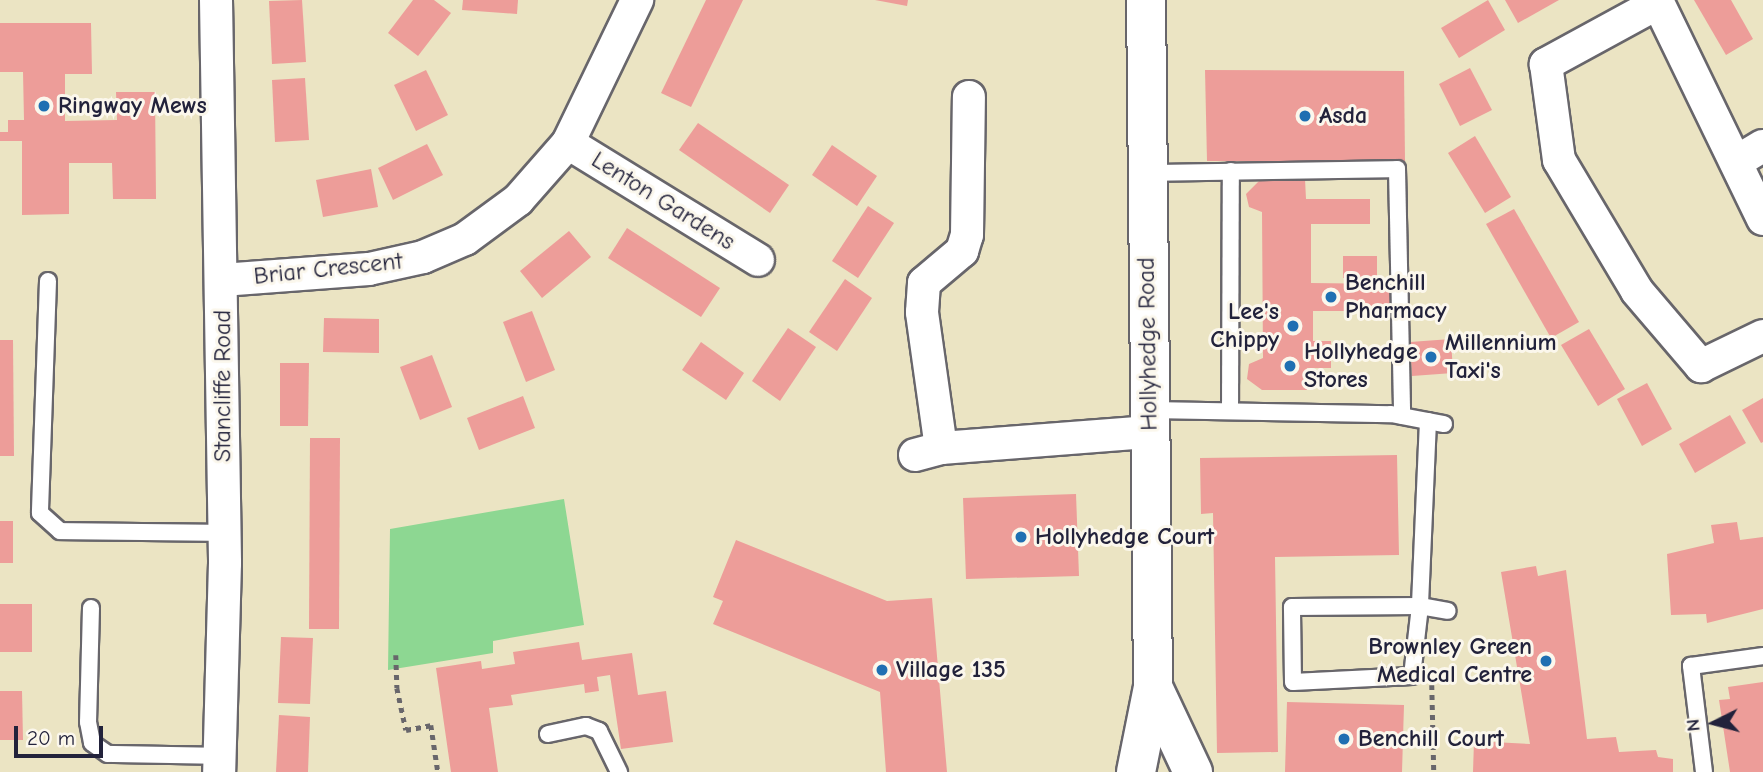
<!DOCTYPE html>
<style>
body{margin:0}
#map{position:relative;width:1763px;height:772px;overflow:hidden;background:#ebe4c3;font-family:"Comic Neue",sans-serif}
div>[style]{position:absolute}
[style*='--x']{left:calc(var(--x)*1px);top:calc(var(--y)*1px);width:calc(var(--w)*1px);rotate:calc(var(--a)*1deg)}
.green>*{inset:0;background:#8dd792}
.building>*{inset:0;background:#ed9d99}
.path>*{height:4.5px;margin-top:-2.25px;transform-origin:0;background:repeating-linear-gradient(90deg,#68666b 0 5px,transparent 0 10px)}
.roads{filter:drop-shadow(2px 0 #68666b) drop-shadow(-2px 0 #68666b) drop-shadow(0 2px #68666b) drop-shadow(0 -2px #68666b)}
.service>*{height:16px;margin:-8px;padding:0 8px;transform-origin:8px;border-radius:8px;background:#fff}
.minor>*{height:32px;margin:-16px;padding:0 16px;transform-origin:16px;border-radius:16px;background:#fff}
.tertiary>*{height:38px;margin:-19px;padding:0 19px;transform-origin:19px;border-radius:19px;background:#fff}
.dots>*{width:19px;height:19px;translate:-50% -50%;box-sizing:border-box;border:4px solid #fbf7ec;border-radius:50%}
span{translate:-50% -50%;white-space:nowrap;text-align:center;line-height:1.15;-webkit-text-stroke:6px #fbf7ec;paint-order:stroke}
.poi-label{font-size:24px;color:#22223b;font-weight:700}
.left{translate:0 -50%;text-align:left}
.right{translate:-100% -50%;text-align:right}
.street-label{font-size:24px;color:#22223b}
.north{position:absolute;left:1679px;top:688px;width:70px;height:70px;-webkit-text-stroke:5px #fbf7ec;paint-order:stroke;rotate:264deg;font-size:19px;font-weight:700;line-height:28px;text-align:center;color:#22223b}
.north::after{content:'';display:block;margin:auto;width:24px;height:32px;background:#22223b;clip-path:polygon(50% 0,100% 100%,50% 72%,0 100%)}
.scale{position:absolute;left:14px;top:726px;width:89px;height:32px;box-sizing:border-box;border:4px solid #22223b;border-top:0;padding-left:9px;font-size:21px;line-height:24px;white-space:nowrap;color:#22223b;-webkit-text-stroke:5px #fbf7ec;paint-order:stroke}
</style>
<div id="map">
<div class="green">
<div style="clip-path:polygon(564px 499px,584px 625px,493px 641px,493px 653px,388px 670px,390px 529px)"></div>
</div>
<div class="building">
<div style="clip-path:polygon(302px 0,306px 62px,272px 64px,269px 1px)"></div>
<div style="clip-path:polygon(413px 0,434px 0,451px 13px,418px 56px,388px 33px)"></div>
<div style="clip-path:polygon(463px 0,518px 0,517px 14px,462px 10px)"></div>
<div style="clip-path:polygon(706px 0,743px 0,691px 107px,661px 93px)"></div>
<div style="clip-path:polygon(875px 0,908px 0,907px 6px)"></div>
<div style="clip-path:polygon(1488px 0,1505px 30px,1459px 58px,1441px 28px)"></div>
<div style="clip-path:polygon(1505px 0,1559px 0,1518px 23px)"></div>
<div style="clip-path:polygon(1694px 0,1731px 0,1753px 39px,1726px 55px)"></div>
<div style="clip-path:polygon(0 23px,91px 23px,92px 74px,65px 74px,65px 121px,117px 120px,116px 92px,155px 92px,156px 199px,113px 199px,112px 163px,69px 163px,69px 214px,22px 215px,22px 141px,0 141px,0 132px,8px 132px,8px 120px,24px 120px,23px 72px,0 72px)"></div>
<div style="clip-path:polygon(1470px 68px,1492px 110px,1460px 126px,1439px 84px)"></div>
<div style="clip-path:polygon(426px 70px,448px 115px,416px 131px,394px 85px)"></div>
<div style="clip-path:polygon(1205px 70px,1404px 71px,1405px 161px,1207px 161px)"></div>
<div style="clip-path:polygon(305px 78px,309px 140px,275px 142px,272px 80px)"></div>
<div style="clip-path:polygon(698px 123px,789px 185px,770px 213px,679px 150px)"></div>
<div style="clip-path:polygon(1475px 136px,1511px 197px,1485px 213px,1448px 153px)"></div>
<div style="clip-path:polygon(427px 144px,443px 175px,393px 200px,378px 168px)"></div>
<div style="clip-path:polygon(832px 145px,877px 176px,857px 206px,812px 175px)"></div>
<div style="clip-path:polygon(371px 169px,378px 207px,323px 217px,316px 180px)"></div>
<div style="clip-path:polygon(1261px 179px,1305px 179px,1306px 199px,1370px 199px,1370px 224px,1311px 224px,1311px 283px,1390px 284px,1390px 311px,1313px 311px,1313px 341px,1331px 341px,1331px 368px,1307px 368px,1307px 390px,1262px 390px,1247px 379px,1249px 364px,1263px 358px,1262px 212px,1249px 207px,1246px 194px)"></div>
<div style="clip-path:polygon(868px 206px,894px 223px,858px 278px,832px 261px)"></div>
<div style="clip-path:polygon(1514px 209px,1579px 322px,1551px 338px,1486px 224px)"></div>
<div style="clip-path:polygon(627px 228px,720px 288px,701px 317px,608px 258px)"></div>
<div style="clip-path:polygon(569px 231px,591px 257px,542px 298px,520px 271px)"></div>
<div style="clip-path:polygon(1343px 256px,1377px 256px,1377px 278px,1343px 278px)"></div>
<div style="clip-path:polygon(845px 279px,872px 298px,837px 351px,809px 332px)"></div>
<div style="clip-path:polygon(532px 311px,555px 370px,526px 382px,503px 322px)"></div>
<div style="clip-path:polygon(324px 318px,379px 319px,379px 353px,323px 352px)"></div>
<div style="clip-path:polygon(788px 328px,816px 347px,780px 401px,752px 381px)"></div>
<div style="clip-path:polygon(1589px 329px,1625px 389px,1598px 406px,1561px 345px)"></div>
<div style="clip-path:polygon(1451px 339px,1453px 373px,1412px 376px,1410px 342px)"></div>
<div style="clip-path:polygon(0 340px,13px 340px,14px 456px,0 456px)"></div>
<div style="clip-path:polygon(701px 342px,744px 373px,726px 400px,682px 370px)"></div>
<div style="clip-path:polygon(432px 355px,452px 407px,420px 420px,400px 367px)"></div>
<div style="clip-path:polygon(280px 363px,309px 363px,308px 426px,280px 426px)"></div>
<div style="clip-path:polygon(1647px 383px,1672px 429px,1642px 446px,1617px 399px)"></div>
<div style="clip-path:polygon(523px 396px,535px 428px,479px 450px,467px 418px)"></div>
<div style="clip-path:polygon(1763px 398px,1763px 442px,1761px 443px,1742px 410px)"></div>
<div style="clip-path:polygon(1730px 415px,1746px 443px,1695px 473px,1679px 444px)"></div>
<div style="clip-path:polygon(310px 438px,340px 438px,339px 629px,309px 629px)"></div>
<div style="clip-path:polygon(1397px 455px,1399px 555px,1275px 557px,1278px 752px,1217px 753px,1213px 513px,1201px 514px,1200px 458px)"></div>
<div style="clip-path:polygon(1076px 494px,1079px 576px,966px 579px,963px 498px)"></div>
<div style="clip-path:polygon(0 521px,13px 521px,13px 563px,0 563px)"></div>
<div style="clip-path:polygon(1737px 522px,1740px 540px,1763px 537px,1763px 609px,1707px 623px,1706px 614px,1671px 615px,1667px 554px,1714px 543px,1711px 525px)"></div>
<div style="clip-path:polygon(736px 540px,887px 601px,932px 598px,947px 772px,886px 772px,880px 692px,713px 624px,723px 601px,713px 597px)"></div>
<div style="clip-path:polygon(1536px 566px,1538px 576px,1566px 570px,1587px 739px,1616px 737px,1619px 752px,1656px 750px,1658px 757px,1673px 759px,1673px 772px,1473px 772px,1474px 741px,1530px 744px,1501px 572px)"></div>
<div style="clip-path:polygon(0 604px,32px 604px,32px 652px,0 652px)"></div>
<div style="clip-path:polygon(281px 637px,313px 638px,310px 704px,278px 703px)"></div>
<div style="clip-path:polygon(579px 642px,582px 660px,632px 653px,638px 695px,666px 691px,673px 742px,621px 749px,610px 675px,597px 677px,599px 691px,585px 693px,584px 684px,511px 695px,513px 705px,489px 708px,498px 772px,451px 772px,436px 668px,481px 661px,482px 669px,515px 664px,513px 652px)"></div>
<div style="clip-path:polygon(1763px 682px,1763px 772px,1730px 772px,1719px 700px,1730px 699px,1728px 687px)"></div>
<div style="clip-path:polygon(0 691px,22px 691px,23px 740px,0 740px)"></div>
<div style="clip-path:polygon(1287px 702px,1404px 705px,1402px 772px,1285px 772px)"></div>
<div style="clip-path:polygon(279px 715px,310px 717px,308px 772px,276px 772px)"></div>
</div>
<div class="path">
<div style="--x:396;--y:655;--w:33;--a:88"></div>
<div style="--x:397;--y:688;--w:43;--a:77.9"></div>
<div style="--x:406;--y:730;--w:25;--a:-11"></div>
<div style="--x:431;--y:725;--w:48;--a:81.5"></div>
<div style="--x:1432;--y:685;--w:87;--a:88.7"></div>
</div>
<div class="roads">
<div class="service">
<div style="--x:1148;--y:173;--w:249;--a:-0.9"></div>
<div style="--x:1397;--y:169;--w:247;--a:88.8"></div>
<div style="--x:48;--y:281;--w:232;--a:92"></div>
<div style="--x:40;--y:513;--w:27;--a:42"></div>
<div style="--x:60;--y:531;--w:164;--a:0.7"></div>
<div style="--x:1150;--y:410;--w:241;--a:1"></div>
<div style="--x:1391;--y:414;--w:54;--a:10.7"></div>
<div style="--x:1230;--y:410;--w:239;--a:-89.8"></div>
<div style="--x:1428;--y:421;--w:185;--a:92.5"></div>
<div style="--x:1420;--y:606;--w:28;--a:10"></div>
<div style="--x:1420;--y:606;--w:70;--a:96.5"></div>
<div style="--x:1412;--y:676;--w:119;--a:177.1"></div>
<div style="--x:1293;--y:682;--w:75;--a:-90.8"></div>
<div style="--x:1292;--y:607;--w:128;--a:-0.4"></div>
<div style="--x:91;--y:608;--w:114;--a:91.5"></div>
<div style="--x:88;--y:722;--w:21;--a:79"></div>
<div style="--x:92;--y:743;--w:19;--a:35"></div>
<div style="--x:108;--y:754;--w:111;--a:1"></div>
<div style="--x:548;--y:734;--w:39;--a:-12"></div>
<div style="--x:586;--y:726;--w:14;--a:21"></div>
<div style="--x:599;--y:731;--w:46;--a:64"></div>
<div style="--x:1704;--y:772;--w:107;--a:-97"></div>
<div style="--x:1691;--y:666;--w:73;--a:-7.9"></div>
</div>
<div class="minor">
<div style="--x:216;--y:0;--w:563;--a:89.08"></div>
<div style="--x:225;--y:563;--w:209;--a:91.6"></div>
<div style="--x:568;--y:143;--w:223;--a:31.6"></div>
<div style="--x:1736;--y:162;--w:31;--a:-31"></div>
<div style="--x:1763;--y:219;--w:240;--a:-115.9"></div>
<div style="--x:1658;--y:3;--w:128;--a:151.4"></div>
<div style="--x:1546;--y:64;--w:97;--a:82.3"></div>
<div style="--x:1559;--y:160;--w:152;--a:59.2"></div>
<div style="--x:1637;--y:291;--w:99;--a:49.5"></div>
<div style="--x:1701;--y:366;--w:69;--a:-25.8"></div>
<div style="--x:222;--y:280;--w:147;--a:-4.3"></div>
<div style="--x:369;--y:269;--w:55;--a:-12.5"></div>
<div style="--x:423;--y:257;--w:46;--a:-23.2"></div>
<div style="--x:465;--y:239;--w:66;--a:-36.3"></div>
<div style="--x:518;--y:200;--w:76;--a:-48.7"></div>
<div style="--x:568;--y:143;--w:159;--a:-64.2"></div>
<div style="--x:941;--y:448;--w:137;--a:-98"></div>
<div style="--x:922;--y:312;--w:29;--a:-86"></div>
<div style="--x:924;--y:283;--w:50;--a:-40.1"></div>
<div style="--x:962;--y:251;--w:17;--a:-73"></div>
<div style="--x:967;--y:235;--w:138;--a:-89.2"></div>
<div style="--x:915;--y:455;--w:27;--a:-15"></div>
<div style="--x:941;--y:448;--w:210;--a:-4.4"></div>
</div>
<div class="tertiary">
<div style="--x:1153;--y:687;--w:94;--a:64.8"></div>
<div style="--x:1136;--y:772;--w:87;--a:-78.7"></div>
<div style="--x:1153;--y:687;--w:687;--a:-90.58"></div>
</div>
</div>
<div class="dots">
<div style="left:44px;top:106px;background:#1f6fb2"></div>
<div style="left:1305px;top:116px;background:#1f6fb2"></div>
<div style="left:1331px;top:297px;background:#1f6fb2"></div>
<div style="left:1293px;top:326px;background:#1f6fb2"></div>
<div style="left:1431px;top:357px;background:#1f6fb2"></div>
<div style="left:1290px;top:366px;background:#1f6fb2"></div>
<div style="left:1021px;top:537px;background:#1f6fb2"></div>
<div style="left:1546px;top:661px;background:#1f6fb2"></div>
<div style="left:882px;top:670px;background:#1f6fb2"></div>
<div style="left:1344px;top:739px;background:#1f6fb2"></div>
</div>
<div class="poi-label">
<span class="left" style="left:58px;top:106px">Ringway Mews</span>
<span class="left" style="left:1319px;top:116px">Asda</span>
<span class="left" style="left:1345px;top:297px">Benchill<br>Pharmacy</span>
<span class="right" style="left:1279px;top:326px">Lee's<br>Chippy</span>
<span class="left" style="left:1445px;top:357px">Millennium<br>Taxi's</span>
<span class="left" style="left:1304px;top:366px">Hollyhedge<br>Stores</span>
<span class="left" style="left:1035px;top:537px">Hollyhedge Court</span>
<span class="right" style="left:1532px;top:661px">Brownley Green<br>Medical Centre</span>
<span class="left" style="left:896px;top:670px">Village 135</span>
<span class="left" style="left:1358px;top:739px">Benchill Court</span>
</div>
<div class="street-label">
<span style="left:663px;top:201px;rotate:32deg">Lenton Gardens</span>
<span style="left:328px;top:269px;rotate:-6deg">Briar Crescent</span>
<span style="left:1148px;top:344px;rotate:-91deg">Hollyhedge Road</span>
<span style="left:223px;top:386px;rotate:-90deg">Stancliffe Road</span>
</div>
<div class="north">N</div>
<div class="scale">20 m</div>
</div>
